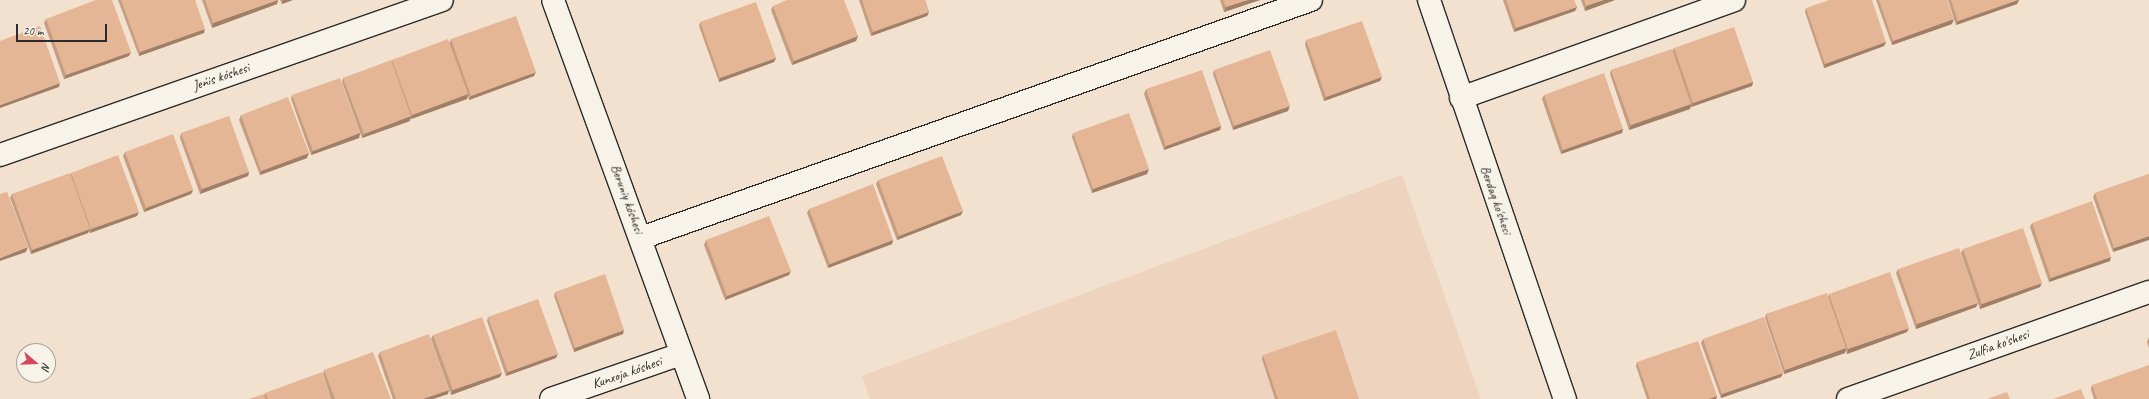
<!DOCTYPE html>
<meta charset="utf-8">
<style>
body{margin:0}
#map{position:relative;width:2149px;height:399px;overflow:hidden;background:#f2e1cf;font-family:Caveat,sans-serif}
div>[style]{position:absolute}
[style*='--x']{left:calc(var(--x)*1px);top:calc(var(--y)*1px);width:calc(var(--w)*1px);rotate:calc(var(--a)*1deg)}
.built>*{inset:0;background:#eed4be}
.roads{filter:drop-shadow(1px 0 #2b2b2b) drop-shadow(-1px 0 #2b2b2b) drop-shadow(0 1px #2b2b2b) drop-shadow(0 -1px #2b2b2b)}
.minor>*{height:22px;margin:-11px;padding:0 11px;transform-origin:11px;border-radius:11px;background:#f7f3e8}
.wall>*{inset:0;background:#c59d81}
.shaded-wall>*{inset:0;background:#a07f69}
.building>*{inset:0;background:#e5b696}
span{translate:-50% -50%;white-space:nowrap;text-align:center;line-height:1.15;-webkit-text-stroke:3px #f7f3e8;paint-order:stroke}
.street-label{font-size:14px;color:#2b2b2b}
.north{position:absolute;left:16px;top:343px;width:40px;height:40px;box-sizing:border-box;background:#f7f3e8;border:1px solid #a5a39c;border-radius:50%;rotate:109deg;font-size:11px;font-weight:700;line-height:16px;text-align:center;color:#2b2b2b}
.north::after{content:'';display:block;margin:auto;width:14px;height:18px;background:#d1495b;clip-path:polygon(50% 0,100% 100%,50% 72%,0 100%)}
.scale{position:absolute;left:16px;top:24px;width:91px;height:18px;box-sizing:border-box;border:2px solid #2b2b2b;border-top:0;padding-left:5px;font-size:12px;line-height:14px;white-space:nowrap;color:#2b2b2b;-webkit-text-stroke:3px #f7f3e8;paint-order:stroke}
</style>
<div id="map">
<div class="built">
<div style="clip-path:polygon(1402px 175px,1481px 399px,870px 399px,862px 376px)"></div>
</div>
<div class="roads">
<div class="minor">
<div style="--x:553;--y:0;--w:425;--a:70"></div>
<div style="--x:1429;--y:0;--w:422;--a:71.2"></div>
<div style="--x:1461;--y:98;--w:290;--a:-19.7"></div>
<div style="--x:0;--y:155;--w:468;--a:-19.3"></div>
<div style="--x:641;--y:238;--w:711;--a:-19.56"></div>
<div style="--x:551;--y:399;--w:138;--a:-19.1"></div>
<div style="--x:1848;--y:399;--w:319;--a:-19.6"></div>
</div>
</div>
<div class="wall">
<div style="clip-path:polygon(118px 0,195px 0,204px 33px,139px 56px)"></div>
<div style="clip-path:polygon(202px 0,278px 0,277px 4px,212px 28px)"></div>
<div style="clip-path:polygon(280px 0,293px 0,282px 4px)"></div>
<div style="clip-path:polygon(859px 0,925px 0,929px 12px,927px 16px,871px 36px)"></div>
<div style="clip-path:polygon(1220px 0,1260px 0,1224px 12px)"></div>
<div style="clip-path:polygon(1503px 0,1574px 0,1577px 7px,1575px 11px,1514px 32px)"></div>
<div style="clip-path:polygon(1581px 0,1615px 0,1585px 11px)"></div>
<div style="clip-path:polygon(1876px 0,1947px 0,1952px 24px,1892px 45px)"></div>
<div style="clip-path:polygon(1948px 0,2019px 0,2017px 4px,1956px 25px)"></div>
<div style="clip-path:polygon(773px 6px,858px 36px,856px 41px,792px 65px,771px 10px)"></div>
<div style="clip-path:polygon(1806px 8px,1886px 42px,1884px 46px,1824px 68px,1805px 12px)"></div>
<div style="clip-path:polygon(46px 19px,129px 56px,64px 79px,44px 23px)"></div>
<div style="clip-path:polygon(700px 22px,776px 58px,774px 62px,719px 82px,699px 26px)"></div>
<div style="clip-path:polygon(451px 39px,534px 76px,469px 100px,468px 96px,467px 99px,411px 119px,410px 119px,410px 121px,362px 138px,342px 82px,343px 78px,391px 62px,392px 60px,450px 42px)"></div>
<div style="clip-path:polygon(1306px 40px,1382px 77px,1380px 81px,1324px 101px,1305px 45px)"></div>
<div style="clip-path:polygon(1674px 48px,1753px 82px,1752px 86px,1691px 107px,1691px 106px,1690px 109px,1629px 130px,1610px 74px,1611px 70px,1672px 51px)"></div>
<div style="clip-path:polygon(1214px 70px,1288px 111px,1233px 130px,1213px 74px)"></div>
<div style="clip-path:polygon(1146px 89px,1221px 126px,1220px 130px,1164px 150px,1144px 94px)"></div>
<div style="clip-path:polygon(292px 95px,360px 133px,359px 138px,311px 155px,291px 99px)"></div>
<div style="clip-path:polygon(1544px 95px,1623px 129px,1622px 133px,1561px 154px,1542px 99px)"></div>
<div style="clip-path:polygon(241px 115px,307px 158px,260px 175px,239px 120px)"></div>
<div style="clip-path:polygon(181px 133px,249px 172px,248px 176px,200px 194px,180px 138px)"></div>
<div style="clip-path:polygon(1073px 133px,1147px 174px,1092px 193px,1072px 137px)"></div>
<div style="clip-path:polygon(125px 152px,193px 190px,191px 194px,144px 212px,123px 156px)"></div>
<div style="clip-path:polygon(71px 173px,137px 216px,90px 233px,89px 231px,88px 233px,31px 254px,10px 198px,12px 194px,70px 175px)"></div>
<div style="clip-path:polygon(2149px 174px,2113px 252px,2093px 197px,2095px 193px)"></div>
<div style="clip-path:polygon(878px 180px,961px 215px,897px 240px,876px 184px)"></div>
<div style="clip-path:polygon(809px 209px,893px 240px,892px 244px,828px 268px,807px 213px)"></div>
<div style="clip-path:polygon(2032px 223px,2110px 261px,2049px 282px,2030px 227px)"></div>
<div style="clip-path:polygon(706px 240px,789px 275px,725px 300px,704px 245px)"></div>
<div style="clip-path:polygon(1963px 249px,2040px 287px,1980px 309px,1961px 253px)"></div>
<div style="clip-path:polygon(1898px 269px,1978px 303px,1976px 307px,1916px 329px,1896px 273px)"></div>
<div style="clip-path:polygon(555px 292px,623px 334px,574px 352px,554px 296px)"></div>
<div style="clip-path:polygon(1829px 294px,1907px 332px,1847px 354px,1846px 350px,1845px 353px,1784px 374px,1765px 318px,1766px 314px,1828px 297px)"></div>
<div style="clip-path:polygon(488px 317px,556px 358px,506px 376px,487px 321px)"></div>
<div style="clip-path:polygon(433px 335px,502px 373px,500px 377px,451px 395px,431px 339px)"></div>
<div style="clip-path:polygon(2149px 337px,2149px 348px,2147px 342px)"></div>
<div style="clip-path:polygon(1703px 339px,1783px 373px,1781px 377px,1721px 398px,1701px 343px)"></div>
<div style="clip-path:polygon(380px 352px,448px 394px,433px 399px,393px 399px,378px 356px)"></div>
<div style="clip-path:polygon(1263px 355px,1359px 399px,1275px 399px,1262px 359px)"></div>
<div style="clip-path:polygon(1637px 362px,1717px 396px,1716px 399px,1647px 399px,1636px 366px)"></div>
<div style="clip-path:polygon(324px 370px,391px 399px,331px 399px,323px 374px)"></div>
<div style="clip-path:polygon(2092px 385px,2149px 399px,2094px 399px,2091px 389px)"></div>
<div style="clip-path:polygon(265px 393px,331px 399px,249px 399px,264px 396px)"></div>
</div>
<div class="shaded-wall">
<div style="clip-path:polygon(278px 0,277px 4px,212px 28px,213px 23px)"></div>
<div style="clip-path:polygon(283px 0,293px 0,282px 4px)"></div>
<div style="clip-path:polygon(1248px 0,1260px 0,1224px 12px,1226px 7px)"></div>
<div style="clip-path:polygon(1604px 0,1615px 0,1585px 11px,1586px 6px)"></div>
<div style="clip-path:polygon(2018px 0,2019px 0,2017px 4px,1956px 25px,1958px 21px)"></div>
<div style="clip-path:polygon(1577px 7px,1575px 11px,1514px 32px,1516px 28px)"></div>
<div style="clip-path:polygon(929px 12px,927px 16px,871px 36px,873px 32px)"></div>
<div style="clip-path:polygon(1954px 19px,1952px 24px,1892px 45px,1893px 41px)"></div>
<div style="clip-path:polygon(205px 29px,204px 33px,139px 56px,140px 52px)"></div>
<div style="clip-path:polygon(858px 36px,856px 41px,792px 65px,794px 61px)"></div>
<div style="clip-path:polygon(1886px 42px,1884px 46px,1824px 68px,1825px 64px)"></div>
<div style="clip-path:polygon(131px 52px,129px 56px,64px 79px,66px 75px)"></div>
<div style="clip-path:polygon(776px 58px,774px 62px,719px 82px,720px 78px)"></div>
<div style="clip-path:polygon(536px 72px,534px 76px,469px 100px,471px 96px)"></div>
<div style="clip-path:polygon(1382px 77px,1380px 81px,1324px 101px,1326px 97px)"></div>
<div style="clip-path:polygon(1753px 82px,1752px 86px,1691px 107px,1693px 103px)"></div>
<div style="clip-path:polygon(60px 83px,59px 87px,0 108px,0 105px)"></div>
<div style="clip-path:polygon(468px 94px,467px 99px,411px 119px,412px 115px)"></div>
<div style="clip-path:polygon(1691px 104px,1690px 109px,1629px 130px,1631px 125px)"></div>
<div style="clip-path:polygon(1290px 106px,1288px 111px,1233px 130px,1234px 126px)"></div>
<div style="clip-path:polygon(411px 116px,410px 121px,362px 138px,364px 134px)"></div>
<div style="clip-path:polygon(1221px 126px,1220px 130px,1164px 150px,1166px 146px)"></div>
<div style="clip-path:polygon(1623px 129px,1622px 133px,1561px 154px,1563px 150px)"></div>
<div style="clip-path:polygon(360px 133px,359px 138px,311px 155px,313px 151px)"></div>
<div style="clip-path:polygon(309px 153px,307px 158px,260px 175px,261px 171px)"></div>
<div style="clip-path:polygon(1149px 169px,1147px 174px,1092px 193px,1093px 189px)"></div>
<div style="clip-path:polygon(249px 172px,248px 176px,200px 194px,202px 189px)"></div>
<div style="clip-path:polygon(193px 190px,191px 194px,144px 212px,146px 208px)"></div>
<div style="clip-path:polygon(963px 211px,961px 215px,897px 240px,899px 236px)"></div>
<div style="clip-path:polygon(139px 212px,137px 216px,90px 233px,91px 229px)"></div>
<div style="clip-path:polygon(90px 229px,88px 233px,31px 254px,32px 250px)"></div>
<div style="clip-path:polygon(2149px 236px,2149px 240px,2113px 252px,2114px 248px)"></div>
<div style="clip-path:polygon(893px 240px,892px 244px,828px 268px,830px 264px)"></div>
<div style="clip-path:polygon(28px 247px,26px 252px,0 261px,0 258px)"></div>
<div style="clip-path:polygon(2111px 257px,2110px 261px,2049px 282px,2051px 278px)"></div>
<div style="clip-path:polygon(791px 271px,789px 275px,725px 300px,727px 296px)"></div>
<div style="clip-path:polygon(2042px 283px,2040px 287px,1980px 309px,1982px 304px)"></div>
<div style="clip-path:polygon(1978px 303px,1976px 307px,1916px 329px,1917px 324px)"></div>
<div style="clip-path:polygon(1909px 328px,1907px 332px,1847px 354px,1848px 349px)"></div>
<div style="clip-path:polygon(624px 330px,623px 334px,574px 352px,575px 348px)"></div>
<div style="clip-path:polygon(1846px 348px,1845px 353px,1784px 374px,1785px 370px)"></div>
<div style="clip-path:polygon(558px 354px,556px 358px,506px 376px,508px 372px)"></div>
<div style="clip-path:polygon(502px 373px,500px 377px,451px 395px,453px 390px)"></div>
<div style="clip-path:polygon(1783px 373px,1781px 377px,1721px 398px,1722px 394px)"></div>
<div style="clip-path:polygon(449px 390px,448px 394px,433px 399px,423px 399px)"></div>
<div style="clip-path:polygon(1717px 396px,1716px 399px,1709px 399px)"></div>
</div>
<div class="building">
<div style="clip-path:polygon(96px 0,112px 0,131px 52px,66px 75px,46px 19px)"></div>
<div style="clip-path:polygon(121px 0,195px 0,205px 29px,140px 52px)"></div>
<div style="clip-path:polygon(205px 0,278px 0,213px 23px)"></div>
<div style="clip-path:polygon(787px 0,844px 0,858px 36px,794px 61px,773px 6px)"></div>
<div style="clip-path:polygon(862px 0,925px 0,929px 12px,873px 32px)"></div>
<div style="clip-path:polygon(1223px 0,1248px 0,1226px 7px)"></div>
<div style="clip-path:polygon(1506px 0,1574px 0,1577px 7px,1516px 28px)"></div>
<div style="clip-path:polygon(1584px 0,1604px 0,1586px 6px)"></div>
<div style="clip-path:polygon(1829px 0,1872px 0,1886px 42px,1825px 64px,1806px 8px)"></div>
<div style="clip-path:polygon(1879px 0,1947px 0,1954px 19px,1893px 41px)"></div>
<div style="clip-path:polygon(1951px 0,2018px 0,1958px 21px)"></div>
<div style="clip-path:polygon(756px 2px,776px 58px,720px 78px,700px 22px)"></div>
<div style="clip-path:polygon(516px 16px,536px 72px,471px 96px,451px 39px)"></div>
<div style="clip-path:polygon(1362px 21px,1382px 77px,1326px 97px,1306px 40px)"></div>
<div style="clip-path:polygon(40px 26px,60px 83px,0 105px,0 41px)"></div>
<div style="clip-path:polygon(1734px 27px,1753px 82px,1693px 103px,1674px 48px)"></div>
<div style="clip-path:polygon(448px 39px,468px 94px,412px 115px,392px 60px)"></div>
<div style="clip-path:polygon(1672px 49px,1691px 104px,1631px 125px,1611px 70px)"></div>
<div style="clip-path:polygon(1270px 50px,1290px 106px,1234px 126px,1214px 70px)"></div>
<div style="clip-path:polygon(391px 60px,411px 116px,364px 134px,343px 78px)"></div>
<div style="clip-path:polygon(1202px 70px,1221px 126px,1166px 146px,1146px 89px)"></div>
<div style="clip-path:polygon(1604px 73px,1623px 129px,1563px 150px,1544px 95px)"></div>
<div style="clip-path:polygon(340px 78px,360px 133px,313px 151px,292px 95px)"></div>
<div style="clip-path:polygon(288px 97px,309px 153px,261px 171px,241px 115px)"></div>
<div style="clip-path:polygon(1129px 113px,1149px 169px,1093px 189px,1073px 133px)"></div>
<div style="clip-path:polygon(229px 116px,249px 172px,202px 189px,181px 133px)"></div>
<div style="clip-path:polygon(173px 134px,193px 190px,146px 208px,125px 152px)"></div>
<div style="clip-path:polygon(118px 155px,139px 212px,91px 229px,71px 173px)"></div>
<div style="clip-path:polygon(942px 156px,963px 211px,899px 236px,878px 180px)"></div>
<div style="clip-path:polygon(70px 173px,90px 229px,32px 250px,12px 194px)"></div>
<div style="clip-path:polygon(2149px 174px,2149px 236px,2114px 248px,2095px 193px)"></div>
<div style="clip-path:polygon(873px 184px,893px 240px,830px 264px,809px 209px)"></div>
<div style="clip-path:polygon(7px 192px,28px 247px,0 258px,0 194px)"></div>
<div style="clip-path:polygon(2092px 201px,2111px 257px,2051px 278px,2032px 223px)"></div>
<div style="clip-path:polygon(769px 216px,791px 271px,727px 296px,706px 240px)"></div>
<div style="clip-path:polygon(2023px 228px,2042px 283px,1982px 304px,1963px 249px)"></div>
<div style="clip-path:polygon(1959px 248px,1978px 303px,1917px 324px,1898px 269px)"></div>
<div style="clip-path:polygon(1890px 272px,1909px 328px,1848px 349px,1829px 294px)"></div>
<div style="clip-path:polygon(605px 274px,624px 330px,575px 348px,555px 292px)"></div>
<div style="clip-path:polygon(1827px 293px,1846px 348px,1785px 370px,1766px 314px)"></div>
<div style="clip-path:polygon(538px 299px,558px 354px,508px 372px,488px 317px)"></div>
<div style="clip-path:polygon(482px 317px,502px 373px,453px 390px,433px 335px)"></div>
<div style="clip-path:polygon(1764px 317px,1783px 373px,1722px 394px,1703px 339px)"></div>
<div style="clip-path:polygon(1336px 330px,1359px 399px,1278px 399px,1263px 355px)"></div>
<div style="clip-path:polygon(429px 334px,449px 390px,423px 399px,396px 399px,380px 352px)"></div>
<div style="clip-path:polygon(1698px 341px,1717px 396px,1709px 399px,1650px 399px,1637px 362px)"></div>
<div style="clip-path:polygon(373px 352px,391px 399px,335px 399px,324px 370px)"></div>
<div style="clip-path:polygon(2149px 365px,2149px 399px,2097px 399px,2092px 385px)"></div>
<div style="clip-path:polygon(322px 372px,331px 399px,268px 399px,265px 393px)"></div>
<div style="clip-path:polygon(2081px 389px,2085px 399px,2053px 399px)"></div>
<div style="clip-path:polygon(2007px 392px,2010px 399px,1987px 399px)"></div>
<div style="clip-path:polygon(264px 394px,265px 399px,249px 399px)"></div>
</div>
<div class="street-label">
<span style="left:221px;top:77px;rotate:-19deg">Jeńis kóshesi</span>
<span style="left:627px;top:199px;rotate:70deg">Beruniy kóshesi</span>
<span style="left:1496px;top:200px;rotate:71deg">Berdaq ko'shesi</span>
<span style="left:1998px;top:345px;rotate:-20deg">Zulfia ko'shesi</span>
<span style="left:627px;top:373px;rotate:-19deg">Kunxoja kóshesi</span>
</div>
<div class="north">N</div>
<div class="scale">20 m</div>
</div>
